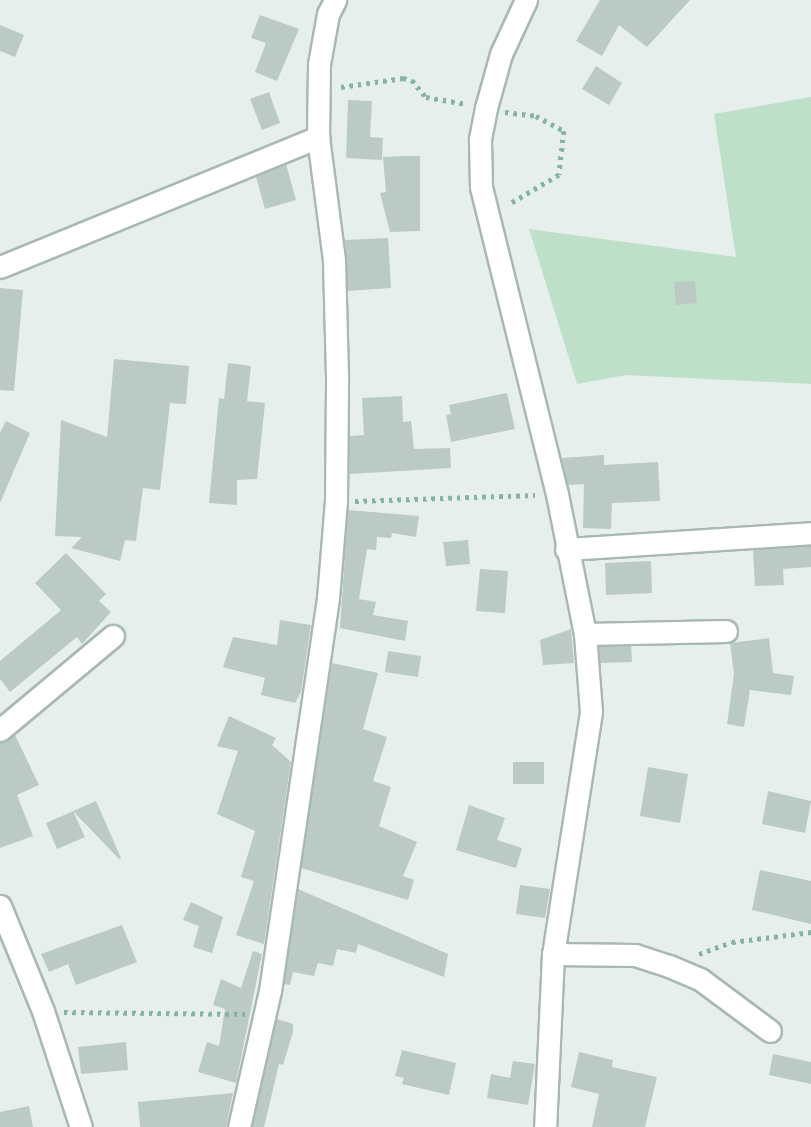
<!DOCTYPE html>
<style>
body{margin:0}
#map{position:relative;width:811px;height:1127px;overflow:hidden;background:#e6efeb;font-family:Mulish,sans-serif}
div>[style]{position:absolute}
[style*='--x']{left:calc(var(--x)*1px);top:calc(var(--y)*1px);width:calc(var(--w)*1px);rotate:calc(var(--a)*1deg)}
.green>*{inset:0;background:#bfe0c8}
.building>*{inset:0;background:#bbcac4}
.path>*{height:4.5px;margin-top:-2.25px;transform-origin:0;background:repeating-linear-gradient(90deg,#86b3a5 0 3.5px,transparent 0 8.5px)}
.roads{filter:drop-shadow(2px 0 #a8b8b2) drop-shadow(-2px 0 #a8b8b2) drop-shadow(0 2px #a8b8b2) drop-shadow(0 -2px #a8b8b2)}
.minor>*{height:21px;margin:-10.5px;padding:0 10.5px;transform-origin:10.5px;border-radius:10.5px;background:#fff}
span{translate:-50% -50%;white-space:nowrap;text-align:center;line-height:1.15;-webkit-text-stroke:5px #f7fbf9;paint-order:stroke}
</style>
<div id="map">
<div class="green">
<div style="clip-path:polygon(811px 97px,811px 384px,626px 375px,577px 384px,529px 229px,736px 257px,714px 114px)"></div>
</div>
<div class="building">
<div style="clip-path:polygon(600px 0,690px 0,647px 47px,619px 25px,602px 56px,576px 41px)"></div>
<div style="clip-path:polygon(260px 15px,299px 29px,277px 81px,255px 72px,266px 43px,251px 38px)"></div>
<div style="clip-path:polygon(0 25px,24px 35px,15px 57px,0 51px)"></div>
<div style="clip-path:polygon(596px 66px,622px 83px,609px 105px,582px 89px)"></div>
<div style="clip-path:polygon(269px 92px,280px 123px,262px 130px,250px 99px)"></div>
<div style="clip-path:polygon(348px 100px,372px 101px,370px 137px,383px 138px,382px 160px,346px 158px)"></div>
<div style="clip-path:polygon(405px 156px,420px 156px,420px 231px,390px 232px,380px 193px,386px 192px,383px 157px)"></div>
<div style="clip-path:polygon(286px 164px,296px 200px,265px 209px,256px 177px)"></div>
<div style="clip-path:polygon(388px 238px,391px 288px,348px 291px,345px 240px)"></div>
<div style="clip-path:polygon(695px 281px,697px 303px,676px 305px,674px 282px)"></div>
<div style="clip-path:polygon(0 288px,23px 290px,14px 391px,0 390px)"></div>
<div style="clip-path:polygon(114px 359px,189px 366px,186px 404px,170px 403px,160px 490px,143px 488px,136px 541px,125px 540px,120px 561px,71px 548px,82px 537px,55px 536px,61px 420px,107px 437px)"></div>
<div style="clip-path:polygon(228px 363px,251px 366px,247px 401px,265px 403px,257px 479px,237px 480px,237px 505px,209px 503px,219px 398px,224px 399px)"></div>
<div style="clip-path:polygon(507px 393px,515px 429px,451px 442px,446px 415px,451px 414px,449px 405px)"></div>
<div style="clip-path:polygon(402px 396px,403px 422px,411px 421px,414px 449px,450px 448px,451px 468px,350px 474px,350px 436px,364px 435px,362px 398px)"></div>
<div style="clip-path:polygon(6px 421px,30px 433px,0 503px,0 433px)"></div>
<div style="clip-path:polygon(604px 455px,604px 465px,658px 462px,660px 501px,612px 503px,611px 529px,583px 528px,584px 484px,568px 485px,562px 458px)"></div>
<div style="clip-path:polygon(348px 510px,419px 516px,416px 537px,392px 533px,391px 538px,377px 537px,376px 550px,367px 549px,359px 599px,376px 602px,373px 615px,408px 621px,405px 641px,340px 628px)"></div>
<div style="clip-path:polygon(468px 540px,470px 564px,446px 566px,443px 542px)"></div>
<div style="clip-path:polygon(811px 546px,811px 567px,783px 569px,784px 585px,755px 586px,753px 550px)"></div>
<div style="clip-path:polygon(66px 553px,106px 594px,99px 601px,111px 612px,82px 644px,77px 637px,10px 692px,0 679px,0 661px,61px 610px,35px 583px)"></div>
<div style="clip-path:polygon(651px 561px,652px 593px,606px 595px,605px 563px)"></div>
<div style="clip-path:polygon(480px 569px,508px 571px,505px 613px,476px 611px)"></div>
<div style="clip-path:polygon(280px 620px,311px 625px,301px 692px,295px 703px,261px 695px,265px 678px,223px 667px,233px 637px,277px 645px)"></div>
<div style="clip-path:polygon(571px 629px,574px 663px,543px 665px,540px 640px)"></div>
<div style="clip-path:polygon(769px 638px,773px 673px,794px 676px,791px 695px,750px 690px,744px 727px,727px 724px,734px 674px,730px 643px)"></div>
<div style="clip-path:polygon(631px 646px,632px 662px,600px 663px,599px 647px)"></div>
<div style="clip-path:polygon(388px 651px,421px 656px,418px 677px,385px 672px)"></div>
<div style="clip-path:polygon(332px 663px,378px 673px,363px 729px,387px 737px,373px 781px,391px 787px,379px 826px,417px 842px,403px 876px,414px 880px,408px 900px,301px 868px)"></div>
<div style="clip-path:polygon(229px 716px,276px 738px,272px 745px,291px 762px,264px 944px,236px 935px,254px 881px,241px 877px,255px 831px,217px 814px,238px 751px,217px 746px)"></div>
<div style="clip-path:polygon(15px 735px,39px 785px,17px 795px,33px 836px,0 848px,0 743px)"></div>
<div style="clip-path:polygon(513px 762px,544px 762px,544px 784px,513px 784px)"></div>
<div style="clip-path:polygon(648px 767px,688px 774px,680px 823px,640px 816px)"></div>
<div style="clip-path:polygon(768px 791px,811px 801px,805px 833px,762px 824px)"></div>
<div style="clip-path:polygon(96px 801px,121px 858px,119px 859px,73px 811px,85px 837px,57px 849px,46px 823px)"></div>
<div style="clip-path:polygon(469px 805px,505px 818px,497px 840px,522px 848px,516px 868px,456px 850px)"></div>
<div style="clip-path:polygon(760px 870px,811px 881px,811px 924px,752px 910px)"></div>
<div style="clip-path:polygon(520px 885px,550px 889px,545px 918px,516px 914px)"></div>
<div style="clip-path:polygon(298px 889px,448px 954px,444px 977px,358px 944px,356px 953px,337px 949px,333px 966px,318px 963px,314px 976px,293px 972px,290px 985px,284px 984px)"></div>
<div style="clip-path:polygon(191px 902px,223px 917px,212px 953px,193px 947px,199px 926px,183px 920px)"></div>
<div style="clip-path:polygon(122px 925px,137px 962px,76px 985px,68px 964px,49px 972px,41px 954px)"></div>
<div style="clip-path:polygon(253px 951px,262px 954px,236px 1083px,198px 1072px,207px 1042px,219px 1046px,225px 1009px,213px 1005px,221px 979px,241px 988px)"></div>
<div style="clip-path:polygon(277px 1019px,293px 1024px,293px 1032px,283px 1065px,279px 1064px,264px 1127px,252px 1127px)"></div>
<div style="clip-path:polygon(126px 1042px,128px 1070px,81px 1074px,78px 1047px)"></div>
<div style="clip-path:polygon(402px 1050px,456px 1063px,449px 1095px,402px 1084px,404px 1078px,395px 1076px)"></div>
<div style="clip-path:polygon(579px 1052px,613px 1060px,612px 1067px,657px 1077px,645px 1127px,592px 1127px,599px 1094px,571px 1087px)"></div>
<div style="clip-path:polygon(773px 1054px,811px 1062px,811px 1084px,769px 1075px)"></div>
<div style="clip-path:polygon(513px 1061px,535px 1064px,528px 1105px,487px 1098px,491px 1074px,510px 1078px)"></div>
<div style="clip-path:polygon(233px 1093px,226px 1127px,140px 1127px,138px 1102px)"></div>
<div style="clip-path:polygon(29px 1106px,33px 1127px,0 1127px,0 1112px)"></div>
</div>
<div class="path">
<div style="--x:341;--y:87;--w:63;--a:-8.3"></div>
<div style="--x:403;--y:78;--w:9;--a:13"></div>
<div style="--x:412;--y:80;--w:22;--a:51"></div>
<div style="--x:426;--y:97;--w:41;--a:9.9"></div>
<div style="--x:505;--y:112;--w:31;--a:7"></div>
<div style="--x:536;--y:116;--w:32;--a:28"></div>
<div style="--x:564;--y:131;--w:44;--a:96.5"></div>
<div style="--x:559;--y:175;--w:59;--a:149.5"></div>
<div style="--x:355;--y:501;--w:180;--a:-1.9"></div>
<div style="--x:699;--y:954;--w:35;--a:-20"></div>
<div style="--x:732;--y:942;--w:80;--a:-7.2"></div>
<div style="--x:64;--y:1012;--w:181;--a:0.6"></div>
</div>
<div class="roads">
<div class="minor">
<div style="--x:526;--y:0;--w:60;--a:114.8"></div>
<div style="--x:501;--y:54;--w:56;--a:105.5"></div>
<div style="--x:486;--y:108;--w:33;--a:101"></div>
<div style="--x:480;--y:140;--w:47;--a:88.8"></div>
<div style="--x:481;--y:187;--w:316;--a:76.1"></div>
<div style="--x:557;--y:494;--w:143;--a:78.7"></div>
<div style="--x:585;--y:634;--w:78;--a:85.6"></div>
<div style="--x:591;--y:712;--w:245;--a:98.9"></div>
<div style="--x:553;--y:954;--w:173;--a:92.6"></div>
<div style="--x:0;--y:267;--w:344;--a:-22.2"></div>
<div style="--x:566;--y:549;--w:246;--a:-3.7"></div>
<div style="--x:585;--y:634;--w:141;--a:-1.2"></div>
<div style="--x:0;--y:730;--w:147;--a:-39.8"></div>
<div style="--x:0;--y:906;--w:113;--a:67.7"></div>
<div style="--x:43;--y:1011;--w:122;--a:71.9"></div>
<div style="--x:553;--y:954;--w:82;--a:0.7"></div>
<div style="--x:635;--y:955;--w:36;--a:18"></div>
<div style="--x:669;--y:966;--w:34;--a:23"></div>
<div style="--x:700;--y:979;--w:87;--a:36.6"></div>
<div style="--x:239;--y:1127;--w:139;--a:-77.2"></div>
<div style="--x:270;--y:991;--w:397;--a:-81.6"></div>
<div style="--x:328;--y:598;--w:97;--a:-85.3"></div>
<div style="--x:336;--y:501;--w:125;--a:-89.5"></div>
<div style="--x:337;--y:376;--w:116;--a:-91.5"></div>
<div style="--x:334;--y:260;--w:124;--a:-97.4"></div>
<div style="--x:318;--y:137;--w:73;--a:-89.2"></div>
<div style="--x:319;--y:64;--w:51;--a:-79.8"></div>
<div style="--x:328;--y:14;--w:16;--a:-63"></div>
</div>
</div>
</div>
